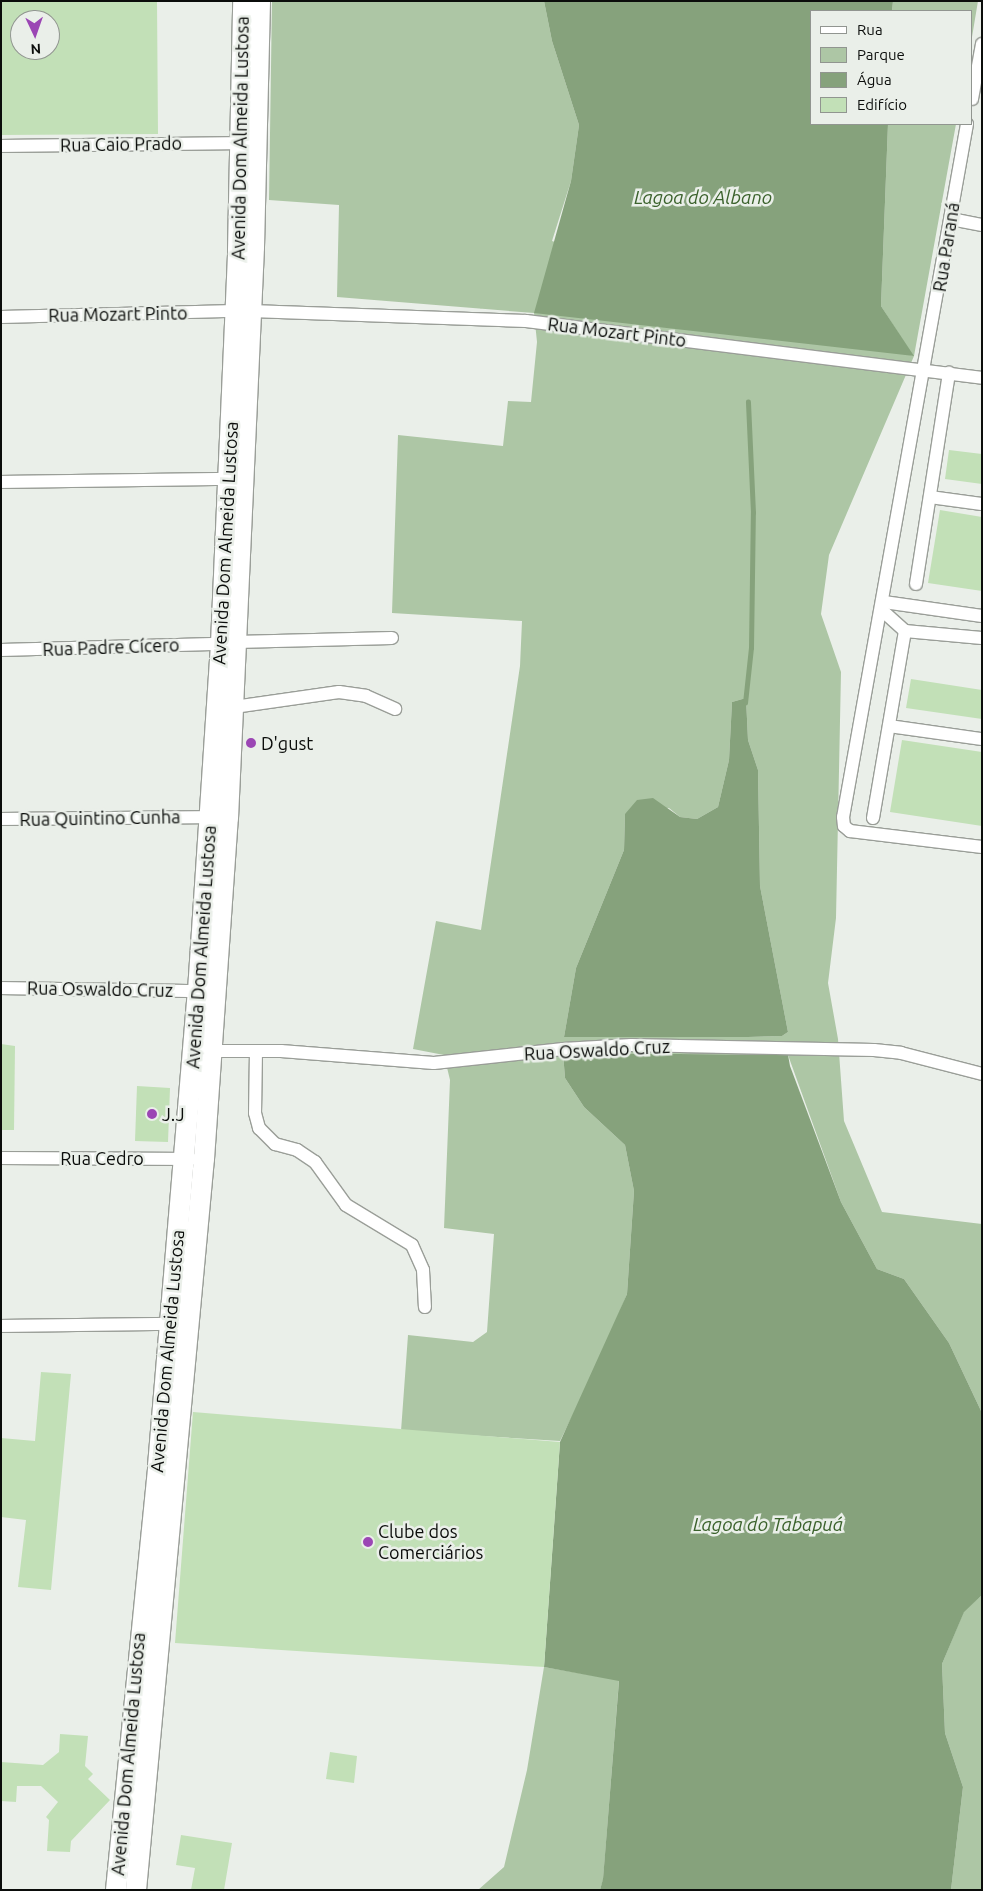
<!DOCTYPE html>
<meta charset="utf-8">
<style>
body{margin:0}
#map{position:relative;width:983px;height:1891px;overflow:hidden;background:#eaefe9;font-family:Ubuntu,sans-serif}
div>[style]{position:absolute}
[style*='--x']{left:calc(var(--x)*1px);top:calc(var(--y)*1px);width:calc(var(--w)*1px);rotate:calc(var(--a)*1deg)}
.green>*{inset:0;background:#adc6a5}
.water>*{inset:0;background:#86a27c}
.stream>*{height:4.5px;margin:-2.25px;padding:0 2.25px;transform-origin:2.25px;border-radius:2.25px;background:#86a27c}
.building>*{inset:0;background:#c2e0b7}
.roads{filter:drop-shadow(1px 0 #9a9e98) drop-shadow(-1px 0 #9a9e98) drop-shadow(0 1px #9a9e98) drop-shadow(0 -1px #9a9e98)}
.minor>*{height:12px;margin:-6px;padding:0 6px;transform-origin:6px;border-radius:6px;background:#fff}
.primary>*{height:20px;margin:-10px;padding:0 10px;transform-origin:10px;border-radius:10px;background:#fff}
.dots>*{width:14px;height:14px;translate:-50% -50%;box-sizing:border-box;border:2px solid #eaefe9;border-radius:50%}
span{translate:-50% -50%;white-space:nowrap;text-align:center;line-height:1.15;-webkit-text-stroke:5px #eaefe9;paint-order:stroke}
.street-label{font-size:18px;color:#0b0d0b}
.poi-label{font-size:18px;color:#0b0d0b}
.left{translate:0 -50%;text-align:left}
.water-label{font-size:19px;color:#3b622c;font-style:italic}
.frame{position:absolute;inset:0;border:2px solid #0b0d0b;pointer-events:none}
.legend{position:absolute;left:810px;top:10px;width:162px;height:115px;box-sizing:border-box;background:#eaefe9;border:1px solid #919590;margin:0;padding:6px 9px;list-style:none;font-size:15px;color:#0b0d0b}
.legend li{display:flex;align-items:center;gap:10px;height:25px}
.legend b{width:25px;border:1px solid #919590}
.north{position:absolute;left:10px;top:10px;width:50px;height:50px;box-sizing:border-box;background:#eaefe9;border:1px solid #919590;border-radius:50%;rotate:177deg;font-size:14px;font-weight:700;line-height:20px;text-align:center;color:#0b0d0b}
.north::after{content:'';display:block;margin:auto;width:18px;height:22px;background:#9b46b4;clip-path:polygon(50% 0,100% 100%,50% 72%,0 100%)}
</style>
<div id="map">
<div class="green">
<div style="clip-path:polygon(evenodd,272px 1px,544px 1px,552px 41px,579px 125px,571px 181px,552px 241px,913px 356px,881px 306px,888px 124px,956px 124px,914px 356px,829px 555px,821px 614px,841px 672px,836px 918px,828px 983px,838px 1039px,844px 1121px,882px 1212px,982px 1224px,982px 1413px,949px 1343px,904px 1279px,877px 1269px,841px 1202px,788px 1055px,563px 1053px,565px 1078px,584px 1107px,625px 1145px,634px 1191px,627px 1294px,596px 1368px,560px 1441px,401px 1431px,408px 1335px,473px 1342px,487px 1332px,494px 1234px,444px 1228px,450px 1080px,444px 1055px,413px 1049px,436px 921px,481px 930px,520px 666px,522px 621px,392px 613px,398px 435px,503px 446px,508px 401px,531px 402px,537px 342px,534px 313px,337px 297px,339px 205px,269px 200px,272px 1px,746px 698px,748px 740px,758px 770px,760px 886px,788px 1032px,782px 1036px,748px 1037px,564px 1037px,576px 968px,624px 850px,625px 814px,669px 808px,680px 817px,697px 819px,718px 807px,729px 760px,732px 702px,746px 698px)"></div>
<div style="clip-path:polygon(893px 1px,978px 1px,972px 37px,972px 11px,892px 11px)"></div>
<div style="clip-path:polygon(982px 1595px,982px 1890px,951px 1890px,963px 1787px,945px 1733px,942px 1664px,964px 1611px)"></div>
<div style="clip-path:polygon(544px 1667px,619px 1680px,603px 1880px,600px 1890px,478px 1890px,504px 1867px,527px 1770px)"></div>
</div>
<div class="water">
<div style="clip-path:polygon(544px 1px,893px 1px,892px 11px,812px 11px,812px 124px,888px 124px,881px 306px,914px 356px,534px 313px,571px 181px,579px 125px,552px 41px)"></div>
<div style="clip-path:polygon(746px 698px,748px 740px,758px 770px,760px 886px,788px 1032px,782px 1036px,748px 1037px,564px 1037px,576px 968px,624px 850px,625px 814px,637px 800px,653px 798px,680px 817px,697px 819px,718px 807px,729px 760px,732px 702px)"></div>
<div style="clip-path:polygon(563px 1053px,788px 1055px,790px 1066px,841px 1202px,877px 1269px,904px 1279px,949px 1343px,982px 1413px,982px 1595px,964px 1612px,942px 1664px,945px 1733px,963px 1787px,951px 1890px,600px 1890px,603px 1879px,619px 1681px,544px 1667px,560px 1442px,627px 1294px,634px 1191px,625px 1145px,584px 1107px,565px 1078px)"></div>
</div>
<div class="stream">
<div style="--x:745;--y:703;--w:55;--a:-83.8"></div>
<div style="--x:751;--y:648;--w:135;--a:-89.2"></div>
<div style="--x:753;--y:513;--w:111;--a:-92.6"></div>
</div>
<div class="building">
<div style="clip-path:polygon(evenodd,1px 1px,157px 1px,158px 134px,1px 135px,1px 1px,20px 20px,50px 20px,50px 50px,20px 50px,20px 20px)"></div>
<div style="clip-path:polygon(949px 450px,982px 454px,982px 484px,945px 479px)"></div>
<div style="clip-path:polygon(940px 510px,982px 517px,982px 591px,928px 583px)"></div>
<div style="clip-path:polygon(911px 679px,982px 690px,982px 719px,906px 708px)"></div>
<div style="clip-path:polygon(902px 740px,982px 752px,982px 826px,890px 812px)"></div>
<div style="clip-path:polygon(1px 1044px,15px 1046px,14px 1130px,1px 1130px)"></div>
<div style="clip-path:polygon(137px 1086px,170px 1088px,168px 1142px,135px 1141px)"></div>
<div style="clip-path:polygon(41px 1372px,71px 1374px,51px 1590px,18px 1587px,26px 1520px,1px 1517px,1px 1438px,35px 1441px)"></div>
<div style="clip-path:polygon(193px 1412px,560px 1442px,544px 1667px,175px 1643px)"></div>
<div style="clip-path:polygon(60px 1734px,88px 1736px,85px 1766px,93px 1774px,88px 1779px,110px 1800px,71px 1841px,70px 1852px,47px 1851px,49px 1820px,46px 1817px,58px 1802px,41px 1786px,17px 1786px,16px 1802px,1px 1801px,1px 1762px,43px 1765px,59px 1752px)"></div>
<div style="clip-path:polygon(330px 1752px,357px 1756px,354px 1783px,326px 1779px)"></div>
<div style="clip-path:polygon(181px 1835px,232px 1843px,224px 1890px,191px 1890px,195px 1868px,176px 1865px)"></div>
</div>
<div class="roads">
<div class="minor">
<div style="--x:972;--y:99;--w:56;--a:-79.7"></div>
<div style="--x:967;--y:124;--w:704;--a:100.14"></div>
<div style="--x:843;--y:817;--w:9;--a:84"></div>
<div style="--x:844;--y:826;--w:8;--a:40"></div>
<div style="--x:850;--y:831;--w:133;--a:6.9"></div>
<div style="--x:1;--y:146;--w:240;--a:-0.7"></div>
<div style="--x:951;--y:219;--w:32;--a:11"></div>
<div style="--x:251;--y:311;--w:275;--a:2.1"></div>
<div style="--x:526;--y:321;--w:460;--a:7.1"></div>
<div style="--x:1;--y:317;--w:234;--a:-1.5"></div>
<div style="--x:1;--y:482;--w:227;--a:-0.8"></div>
<div style="--x:930;--y:497;--w:52;--a:7.7"></div>
<div style="--x:916;--y:584;--w:214;--a:-81.1"></div>
<div style="--x:884;--y:602;--w:99;--a:8.1"></div>
<div style="--x:905;--y:631;--w:77;--a:5.2"></div>
<div style="--x:236;--y:642;--w:156;--a:-1.5"></div>
<div style="--x:1;--y:650;--w:220;--a:-1.6"></div>
<div style="--x:234;--y:707;--w:106;--a:-8.1"></div>
<div style="--x:339;--y:692;--w:27;--a:8"></div>
<div style="--x:366;--y:696;--w:32;--a:24"></div>
<div style="--x:889;--y:726;--w:94;--a:8"></div>
<div style="--x:873;--y:818;--w:190;--a:-80.3"></div>
<div style="--x:905;--y:631;--w:31;--a:-138"></div>
<div style="--x:1;--y:819;--w:215;--a:-0.5"></div>
<div style="--x:1;--y:988;--w:197;--a:0.9"></div>
<div style="--x:210;--y:1051;--w:71;--a:0"></div>
<div style="--x:281;--y:1051;--w:153;--a:4.5"></div>
<div style="--x:434;--y:1063;--w:130;--a:-6.2"></div>
<div style="--x:563;--y:1049;--w:68;--a:-3.4"></div>
<div style="--x:631;--y:1045;--w:243;--a:1.2"></div>
<div style="--x:874;--y:1050;--w:27;--a:6"></div>
<div style="--x:901;--y:1053;--w:84;--a:14.5"></div>
<div style="--x:256;--y:1051;--w:62;--a:90.9"></div>
<div style="--x:255;--y:1113;--w:16;--a:75"></div>
<div style="--x:259;--y:1128;--w:23;--a:45"></div>
<div style="--x:275;--y:1144;--w:23;--a:15"></div>
<div style="--x:297;--y:1150;--w:22;--a:34"></div>
<div style="--x:315;--y:1162;--w:53;--a:54.2"></div>
<div style="--x:346;--y:1205;--w:77;--a:31.2"></div>
<div style="--x:412;--y:1245;--w:27;--a:66"></div>
<div style="--x:423;--y:1270;--w:37;--a:87"></div>
<div style="--x:1;--y:1158;--w:190;--a:0.3"></div>
<div style="--x:1;--y:1326;--w:168;--a:-0.7"></div>
</div>
<div class="primary">
<div style="--x:116;--y:1890;--w:426;--a:-84.3"></div>
<div style="--x:158;--y:1466;--w:477;--a:-85.2"></div>
<div style="--x:198;--y:991;--w:348;--a:-86.2"></div>
<div style="--x:221;--y:644;--w:394;--a:-87.5"></div>
<div style="--x:238;--y:250;--w:249;--a:-88.8"></div>
<div style="--x:136;--y:1890;--w:734;--a:-84.69"></div>
<div style="--x:204;--y:1159;--w:342;--a:-86"></div>
<div style="--x:228;--y:818;--w:572;--a:-87.39"></div>
<div style="--x:254;--y:247;--w:246;--a:-88.6"></div>
</div>
</div>
<div class="dots">
<div style="left:251px;top:743px;background:#9b46b4"></div>
<div style="left:152px;top:1114px;background:#9b46b4"></div>
<div style="left:368px;top:1542px;background:#9b46b4"></div>
</div>
<div class="street-label">
<span style="left:240px;top:138px;rotate:-89deg">Avenida Dom Almeida Lustosa</span>
<span style="left:121px;top:144px;rotate:-1deg">Rua Caio Prado</span>
<span style="left:946px;top:247px;rotate:-81deg">Rua Paraná</span>
<span style="left:118px;top:314px;rotate:-1deg">Rua Mozart Pinto</span>
<span style="left:617px;top:332px;rotate:7deg">Rua Mozart Pinto</span>
<span style="left:225px;top:543px;rotate:-87deg">Avenida Dom Almeida Lustosa</span>
<span style="left:111px;top:647px;rotate:-2deg">Rua Padre Cícero</span>
<span style="left:100px;top:818px;rotate:-1deg">Rua Quintino Cunha</span>
<span style="left:201px;top:947px;rotate:-86deg">Avenida Dom Almeida Lustosa</span>
<span style="left:100px;top:989px;rotate:1deg">Rua Oswaldo Cruz</span>
<span style="left:597px;top:1050px;rotate:-3deg">Rua Oswaldo Cruz</span>
<span style="left:102px;top:1158px">Rua Cedro</span>
<span style="left:167px;top:1351px;rotate:-85deg">Avenida Dom Almeida Lustosa</span>
<span style="left:128px;top:1754px;rotate:-85deg">Avenida Dom Almeida Lustosa</span>
</div>
<div class="poi-label">
<span class="left" style="left:261px;top:743px">D'gust</span>
<span class="left" style="left:162px;top:1114px">J.J</span>
<span class="left" style="left:378px;top:1542px">Clube dos<br>Comerciários</span>
</div>
<div class="water-label">
<span style="left:703px;top:198px">Lagoa do Albano</span>
<span style="left:768px;top:1525px">Lagoa do Tabapuá</span>
</div>
<div class="frame"></div>
<ul class="legend">
<li><b style="height:6px;background:#fff"></b>Rua</li>
<li><b style="height:14px;background:#adc6a5"></b>Parque</li>
<li><b style="height:14px;background:#86a27c"></b>Água</li>
<li><b style="height:14px;background:#c2e0b7"></b>Edifício</li>
</ul>
<div class="north">N</div>
</div>
